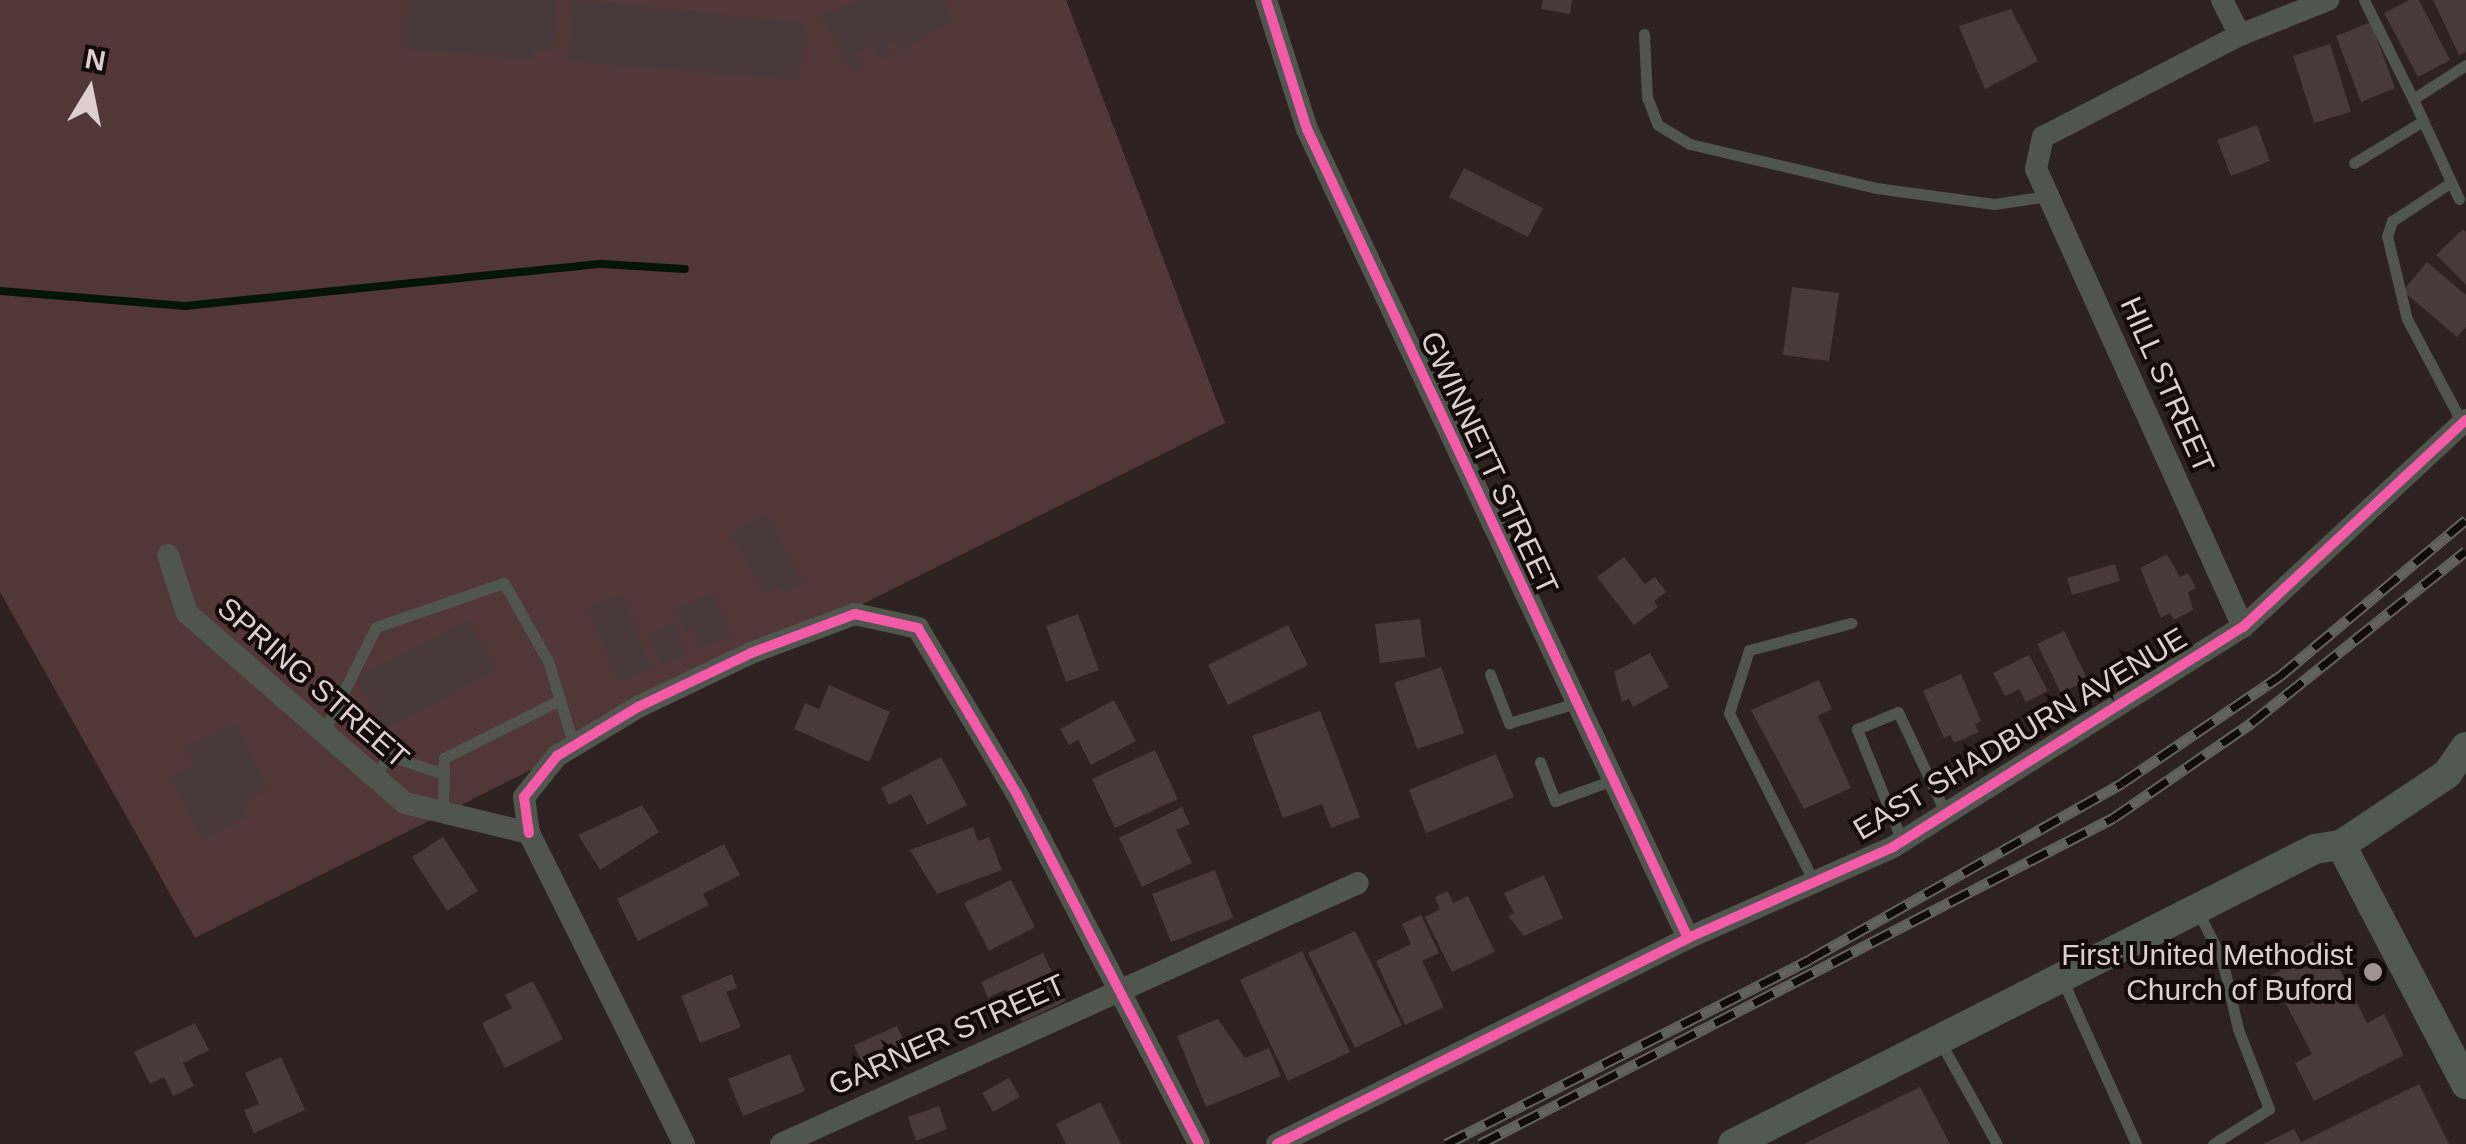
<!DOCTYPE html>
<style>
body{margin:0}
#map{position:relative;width:2466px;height:1144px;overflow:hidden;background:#2d2121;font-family:Helvetica,sans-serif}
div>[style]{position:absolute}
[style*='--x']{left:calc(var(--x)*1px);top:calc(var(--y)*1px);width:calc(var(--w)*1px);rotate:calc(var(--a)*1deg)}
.green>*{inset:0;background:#523737}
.stream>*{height:8px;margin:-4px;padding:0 4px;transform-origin:4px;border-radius:4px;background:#041505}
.building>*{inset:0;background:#483a3a}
.lane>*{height:11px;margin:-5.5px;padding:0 5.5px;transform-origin:5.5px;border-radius:5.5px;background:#50564e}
.street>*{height:22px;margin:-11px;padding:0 11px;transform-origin:11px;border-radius:11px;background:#50564e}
.secondary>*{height:30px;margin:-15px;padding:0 15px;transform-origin:15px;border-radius:15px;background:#50594f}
.rail>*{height:11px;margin-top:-5.5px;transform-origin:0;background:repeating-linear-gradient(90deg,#130a0a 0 22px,#62635f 0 44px);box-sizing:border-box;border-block:2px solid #62635f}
.cycleway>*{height:10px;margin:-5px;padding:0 5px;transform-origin:5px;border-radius:5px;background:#f35aa7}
.dots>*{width:28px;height:28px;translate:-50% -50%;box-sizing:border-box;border:5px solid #130a0a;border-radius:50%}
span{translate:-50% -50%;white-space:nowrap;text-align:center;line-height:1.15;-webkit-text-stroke:8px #130a0a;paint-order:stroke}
.street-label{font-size:30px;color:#decfcf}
.poi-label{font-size:30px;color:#decfcf}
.right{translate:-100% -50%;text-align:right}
.north{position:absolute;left:40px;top:40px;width:100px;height:100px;-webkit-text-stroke:8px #130a0a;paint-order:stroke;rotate:10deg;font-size:28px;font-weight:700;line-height:40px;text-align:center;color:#decfcf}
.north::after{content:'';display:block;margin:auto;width:35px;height:45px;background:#decfcf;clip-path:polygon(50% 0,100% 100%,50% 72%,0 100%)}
</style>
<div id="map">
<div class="green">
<div style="clip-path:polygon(0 0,1066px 0,1225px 423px,195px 938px,0 592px)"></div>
</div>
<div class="stream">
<div style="--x:0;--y:291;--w:186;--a:4.6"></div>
<div style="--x:185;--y:306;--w:419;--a:-5.8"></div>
<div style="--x:602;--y:264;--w:83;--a:3.4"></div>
</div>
<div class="building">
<div style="clip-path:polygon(407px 0,558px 0,555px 50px,534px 49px,534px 59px,405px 49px)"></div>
<div style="clip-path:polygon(574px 0,805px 23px,799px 80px,567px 61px)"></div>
<div style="clip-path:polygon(861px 0,942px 0,954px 20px,922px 39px,914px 32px,919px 41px,901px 52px,894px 41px,888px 45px,893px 54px,881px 61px,871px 46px,854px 56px,861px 67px,853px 71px,819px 15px)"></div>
<div style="clip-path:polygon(1543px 0,1572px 0,1570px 14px,1541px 9px)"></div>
<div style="clip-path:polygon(2409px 0,2419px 0,2450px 60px,2418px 77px,2384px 13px)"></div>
<div style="clip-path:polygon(2433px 0,2466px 0,2466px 52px,2459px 55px)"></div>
<div style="clip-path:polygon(2011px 9px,2038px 61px,1985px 89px,1959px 26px)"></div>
<div style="clip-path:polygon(2371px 22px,2395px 88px,2361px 102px,2336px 36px)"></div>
<div style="clip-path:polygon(2330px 44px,2351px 112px,2314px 123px,2293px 56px)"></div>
<div style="clip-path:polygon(2257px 125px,2270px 161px,2231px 176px,2217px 140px)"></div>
<div style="clip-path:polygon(1464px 168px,1543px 208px,1528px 237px,1449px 197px)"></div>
<div style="clip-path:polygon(2463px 229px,2466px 232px,2466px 285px,2436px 255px)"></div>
<div style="clip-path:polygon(2427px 262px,2466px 295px,2466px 327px,2457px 337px,2403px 291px)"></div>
<div style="clip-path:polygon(1792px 287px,1839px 293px,1829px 361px,1783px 355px)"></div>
<div style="clip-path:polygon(766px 514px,804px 583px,784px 594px,779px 586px,764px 594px,731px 533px)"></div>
<div style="clip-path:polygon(2167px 554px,2180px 577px,2188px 573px,2196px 588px,2188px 592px,2193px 610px,2174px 620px,2170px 613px,2161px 618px,2140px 568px)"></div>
<div style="clip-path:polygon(1624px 557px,1645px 584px,1655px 577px,1666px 592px,1654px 601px,1658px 607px,1634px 625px,1597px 577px)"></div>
<div style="clip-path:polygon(2115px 564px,2120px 581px,2072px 595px,2067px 578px)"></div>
<div style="clip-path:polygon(715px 593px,730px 637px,701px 647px,694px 628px,684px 631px,675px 607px)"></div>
<div style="clip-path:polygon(622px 594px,652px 668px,618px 682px,588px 607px)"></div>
<div style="clip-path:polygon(1078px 614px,1099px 670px,1066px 682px,1046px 626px)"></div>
<div style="clip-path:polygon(470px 619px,497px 670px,384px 729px,357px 677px)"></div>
<div style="clip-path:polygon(1420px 619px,1425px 657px,1380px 663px,1375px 624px)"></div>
<div style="clip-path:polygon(675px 622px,688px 654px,661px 665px,648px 633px)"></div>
<div style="clip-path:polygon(1288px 625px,1308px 665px,1228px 705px,1208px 665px)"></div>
<div style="clip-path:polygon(2064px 631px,2088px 680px,2061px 693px,2037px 644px)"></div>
<div style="clip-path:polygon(1650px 653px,1669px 687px,1633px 707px,1629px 699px,1622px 702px,1614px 672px)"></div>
<div style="clip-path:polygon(2029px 655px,2048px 691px,2026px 702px,2019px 689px,2005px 696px,1993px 673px)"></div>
<div style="clip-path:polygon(1441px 667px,1464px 733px,1417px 749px,1394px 683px)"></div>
<div style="clip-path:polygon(1961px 674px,1981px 721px,1975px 724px,1979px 732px,1954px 743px,1950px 735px,1944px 738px,1923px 691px)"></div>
<div style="clip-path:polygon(1819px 680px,1832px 709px,1818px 716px,1851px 788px,1804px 809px,1751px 710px)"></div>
<div style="clip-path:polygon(829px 685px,890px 712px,869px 762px,794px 729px,805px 703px,819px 709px)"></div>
<div style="clip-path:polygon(1114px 700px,1136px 741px,1091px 765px,1078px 740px,1069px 745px,1060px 729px)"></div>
<div style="clip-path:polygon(1320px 711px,1360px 817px,1331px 828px,1322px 804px,1283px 818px,1252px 736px)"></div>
<div style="clip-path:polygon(236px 723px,269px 790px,241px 804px,248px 817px,201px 840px,170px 776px,194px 764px,186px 747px)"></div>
<div style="clip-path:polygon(1155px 750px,1178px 799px,1115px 828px,1092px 779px)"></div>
<div style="clip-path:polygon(1496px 754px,1514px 797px,1426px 833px,1409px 790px)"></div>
<div style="clip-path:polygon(941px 757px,967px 805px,927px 825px,911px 794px,889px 805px,881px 788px)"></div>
<div style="clip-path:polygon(642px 805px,659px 832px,600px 870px,578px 835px)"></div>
<div style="clip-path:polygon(1182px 807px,1190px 824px,1176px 830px,1192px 863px,1142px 887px,1119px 838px)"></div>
<div style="clip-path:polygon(973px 827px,978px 841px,989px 837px,1002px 870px,937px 894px,910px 850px)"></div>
<div style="clip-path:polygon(443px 837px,478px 891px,447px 911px,412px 857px)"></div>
<div style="clip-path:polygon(724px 844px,740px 875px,703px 894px,709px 905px,638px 941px,617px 899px)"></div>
<div style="clip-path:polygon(1215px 870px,1233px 918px,1171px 942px,1152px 894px)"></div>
<div style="clip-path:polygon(1544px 875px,1563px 918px,1524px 936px,1508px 916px,1514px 913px,1504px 893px)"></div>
<div style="clip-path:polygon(1011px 880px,1035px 927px,989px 951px,964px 903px)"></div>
<div style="clip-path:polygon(1448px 891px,1453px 903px,1468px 896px,1495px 952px,1452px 972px,1425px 917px,1440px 909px,1435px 897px)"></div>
<div style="clip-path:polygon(1421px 915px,1439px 953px,1422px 961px,1444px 1007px,1405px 1025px,1376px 961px,1411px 944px,1402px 924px)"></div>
<div style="clip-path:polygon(1355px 931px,1402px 1025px,1355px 1048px,1308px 953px)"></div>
<div style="clip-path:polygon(2313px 942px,2318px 951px,2328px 946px,2367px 1023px,2384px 1014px,2404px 1055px,2314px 1101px,2295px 1063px,2312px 1054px,2271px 975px,2280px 971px,2276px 961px)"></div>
<div style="clip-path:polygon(1302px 951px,1350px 1052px,1288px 1081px,1240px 980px)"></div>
<div style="clip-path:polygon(1043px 953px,1066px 1001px,1022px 1022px,1006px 989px,988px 998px,981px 982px)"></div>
<div style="clip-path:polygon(732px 974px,737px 988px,726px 992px,741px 1027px,700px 1043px,681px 996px)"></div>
<div style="clip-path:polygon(533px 981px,563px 1039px,505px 1068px,482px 1023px,512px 1008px,505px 995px)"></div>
<div style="clip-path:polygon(1218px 1019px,1245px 1058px,1269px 1048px,1281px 1076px,1206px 1107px,1177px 1036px)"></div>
<div style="clip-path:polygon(195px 1023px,209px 1050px,183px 1063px,194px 1086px,173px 1096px,164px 1077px,150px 1084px,134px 1052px)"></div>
<div style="clip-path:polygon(897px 1026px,909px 1052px,866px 1072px,854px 1045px)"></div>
<div style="clip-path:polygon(790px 1054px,805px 1091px,743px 1116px,728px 1079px)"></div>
<div style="clip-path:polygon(281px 1057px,305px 1110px,254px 1133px,244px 1110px,259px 1104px,245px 1073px)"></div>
<div style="clip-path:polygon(1009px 1078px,1020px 1097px,993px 1112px,982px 1093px)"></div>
<div style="clip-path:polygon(2419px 1084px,2449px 1144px,2263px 1144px,2294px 1129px,2301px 1142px)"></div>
<div style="clip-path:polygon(1920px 1087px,1950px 1144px,1804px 1144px)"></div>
<div style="clip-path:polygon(1100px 1102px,1121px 1144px,1066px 1144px,1056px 1124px)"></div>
<div style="clip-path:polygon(939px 1106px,947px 1129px,916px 1141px,908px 1117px)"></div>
</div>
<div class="lane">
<div style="--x:2364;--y:0;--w:110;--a:63.7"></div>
<div style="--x:2413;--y:99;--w:63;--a:-32.7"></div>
<div style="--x:1644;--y:34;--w:63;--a:87.3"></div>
<div style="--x:1647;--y:97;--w:30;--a:69"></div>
<div style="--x:1658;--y:125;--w:37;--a:31"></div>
<div style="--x:1690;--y:144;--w:191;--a:13.3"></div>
<div style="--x:1876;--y:188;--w:119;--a:7.7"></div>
<div style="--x:1994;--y:204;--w:55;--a:-8.4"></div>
<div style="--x:2413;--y:99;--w:110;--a:65.3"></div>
<div style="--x:2354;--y:163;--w:81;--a:-31.3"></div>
<div style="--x:2450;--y:183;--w:69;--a:146.8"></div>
<div style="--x:2392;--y:221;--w:16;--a:108"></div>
<div style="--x:2387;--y:236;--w:85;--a:76.5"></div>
<div style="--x:2407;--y:319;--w:118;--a:62.1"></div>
<div style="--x:1490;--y:674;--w:53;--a:68.8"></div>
<div style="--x:1509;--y:723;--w:70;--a:-16.6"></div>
<div style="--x:325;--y:729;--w:114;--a:-63.4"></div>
<div style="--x:376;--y:627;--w:135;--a:-19"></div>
<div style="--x:504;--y:583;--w:90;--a:60.6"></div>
<div style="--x:548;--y:661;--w:89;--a:73"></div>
<div style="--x:1540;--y:762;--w:42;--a:69"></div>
<div style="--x:1555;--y:801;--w:62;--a:-19.9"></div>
<div style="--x:374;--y:775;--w:25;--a:-50"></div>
<div style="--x:390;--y:756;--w:57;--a:18.4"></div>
<div style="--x:443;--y:812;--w:54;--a:-88.9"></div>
<div style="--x:444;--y:758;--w:130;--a:-26.6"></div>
<div style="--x:1902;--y:841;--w:121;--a:-111.9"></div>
<div style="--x:1857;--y:729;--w:44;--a:-22.5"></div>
<div style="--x:1898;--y:712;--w:113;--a:64.8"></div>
<div style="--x:1814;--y:882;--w:189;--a:-116.7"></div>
<div style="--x:1729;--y:713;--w:66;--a:-72.4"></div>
<div style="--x:1749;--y:650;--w:106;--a:-14.8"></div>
<div style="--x:2197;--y:910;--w:55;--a:63"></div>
<div style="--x:2222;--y:959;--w:72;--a:77.1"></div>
<div style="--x:2238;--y:1029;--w:86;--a:68.8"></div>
<div style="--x:2269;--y:1109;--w:66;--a:148"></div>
<div style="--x:2062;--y:979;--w:181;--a:65.8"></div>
<div style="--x:1941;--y:1043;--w:115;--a:61"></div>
</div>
<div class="street">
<div style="--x:1266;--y:0;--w:135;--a:72.4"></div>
<div style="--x:1307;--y:129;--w:894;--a:64.78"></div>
<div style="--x:2222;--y:0;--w:39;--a:63"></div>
<div style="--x:168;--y:555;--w:61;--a:71.9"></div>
<div style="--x:187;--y:613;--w:289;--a:41.1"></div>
<div style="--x:405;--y:803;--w:128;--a:13.6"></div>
<div style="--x:529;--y:833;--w:347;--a:63.5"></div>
<div style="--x:2243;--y:627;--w:503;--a:-114.32"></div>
<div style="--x:2036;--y:169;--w:33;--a:-78"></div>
<div style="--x:2043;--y:137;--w:222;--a:-27.4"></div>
<div style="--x:2240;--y:35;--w:95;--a:-21.7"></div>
<div style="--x:529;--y:833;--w:36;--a:-98"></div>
<div style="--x:524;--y:797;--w:53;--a:-51.2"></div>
<div style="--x:557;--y:756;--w:95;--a:-31.2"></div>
<div style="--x:638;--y:707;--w:125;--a:-25.5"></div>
<div style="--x:751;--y:653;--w:111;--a:-20.6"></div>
<div style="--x:855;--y:614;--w:65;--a:12.5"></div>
<div style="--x:918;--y:628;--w:193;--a:59.2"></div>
<div style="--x:1017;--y:794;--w:394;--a:62.5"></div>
<div style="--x:781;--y:1144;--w:633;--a:-24.34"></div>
<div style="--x:1277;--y:1144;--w:460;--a:-26.6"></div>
<div style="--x:1688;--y:938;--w:224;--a:-23.9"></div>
<div style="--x:1893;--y:847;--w:413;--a:-32.2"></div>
<div style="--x:2243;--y:627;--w:304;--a:-42.9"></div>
</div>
<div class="secondary">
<div style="--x:2341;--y:845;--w:270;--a:62.4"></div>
<div style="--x:1733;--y:1144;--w:652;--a:-26.88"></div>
<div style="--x:2315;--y:849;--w:26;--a:-9"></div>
<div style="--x:2341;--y:845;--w:128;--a:-33.8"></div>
<div style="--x:2447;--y:774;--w:33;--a:-55"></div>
</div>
<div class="rail">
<div style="--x:1446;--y:1144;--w:408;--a:-26.9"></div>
<div style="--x:1810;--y:959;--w:358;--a:-29.4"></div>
<div style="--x:2122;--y:783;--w:191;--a:-34.1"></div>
<div style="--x:2280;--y:676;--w:243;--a:-40"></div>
<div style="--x:1480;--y:1144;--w:712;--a:-27.25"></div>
<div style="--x:2113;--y:818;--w:168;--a:-34.5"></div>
<div style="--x:2251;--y:723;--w:275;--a:-38.7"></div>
</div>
<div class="cycleway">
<div style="--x:1266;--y:0;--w:135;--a:72.4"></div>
<div style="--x:1307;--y:129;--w:894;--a:64.78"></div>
<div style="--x:529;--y:833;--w:36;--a:-98"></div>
<div style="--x:524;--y:797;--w:53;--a:-51.2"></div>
<div style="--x:557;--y:756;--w:95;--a:-31.2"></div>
<div style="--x:638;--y:707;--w:125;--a:-25.5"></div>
<div style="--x:751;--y:653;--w:111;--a:-20.6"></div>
<div style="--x:855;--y:614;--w:65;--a:12.5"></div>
<div style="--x:918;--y:628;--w:193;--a:59.2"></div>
<div style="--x:1017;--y:794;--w:394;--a:62.5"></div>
<div style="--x:1277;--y:1144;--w:460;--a:-26.6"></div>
<div style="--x:1688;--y:938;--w:224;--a:-23.9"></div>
<div style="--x:1893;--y:847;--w:413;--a:-32.2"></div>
<div style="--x:2243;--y:627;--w:304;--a:-42.9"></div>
</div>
<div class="dots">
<div style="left:2373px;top:972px;background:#a09292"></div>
</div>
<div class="street-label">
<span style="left:2167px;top:385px;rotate:66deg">HILL STREET</span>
<span style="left:1489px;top:463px;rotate:65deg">GWINNETT STREET</span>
<span style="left:313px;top:683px;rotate:41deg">SPRING STREET</span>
<span style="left:2020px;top:734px;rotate:-31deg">EAST SHADBURN AVENUE</span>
<span style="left:947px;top:1035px;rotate:-24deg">GARNER STREET</span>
</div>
<div class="poi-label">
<span class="right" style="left:2353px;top:972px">First United Methodist<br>Church of Buford</span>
</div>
<div class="north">N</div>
</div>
